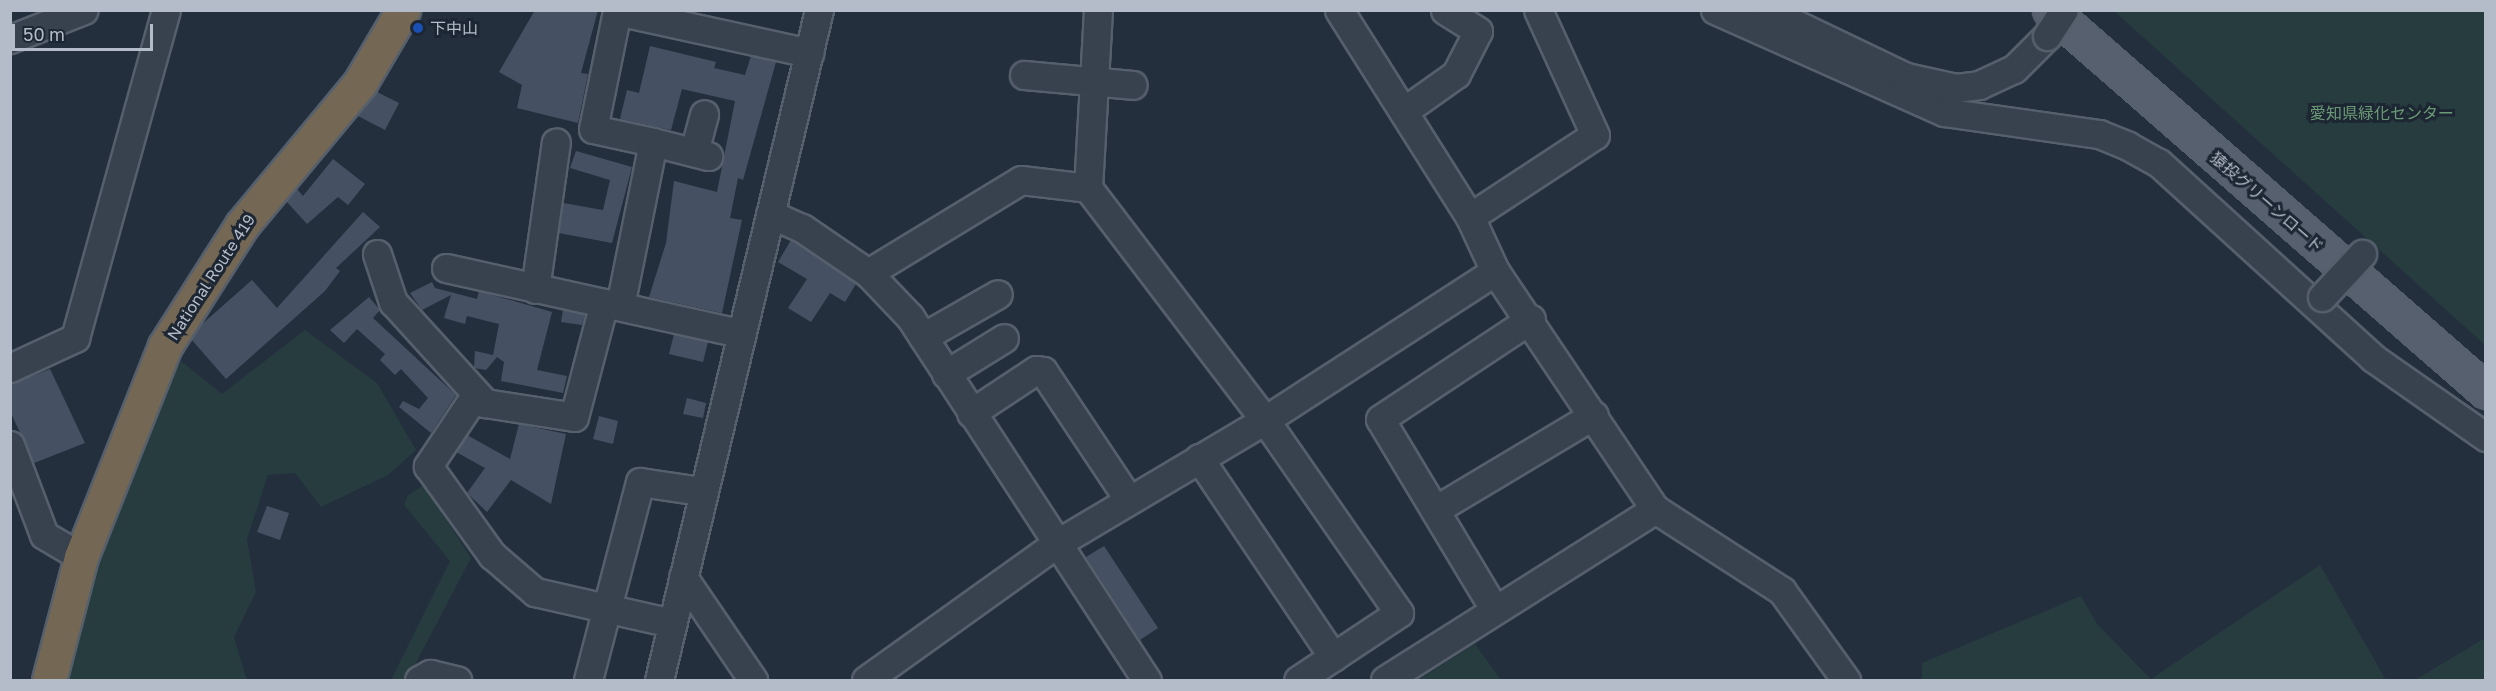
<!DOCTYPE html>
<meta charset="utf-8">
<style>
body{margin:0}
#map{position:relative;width:2496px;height:691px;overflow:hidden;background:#242f3e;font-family:"Golos Text","Noto Sans JP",sans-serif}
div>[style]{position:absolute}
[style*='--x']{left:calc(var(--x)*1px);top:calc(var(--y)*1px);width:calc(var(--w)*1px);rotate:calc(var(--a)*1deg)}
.green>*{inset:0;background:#263c3f}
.building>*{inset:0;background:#455162}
.roads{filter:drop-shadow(2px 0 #565f6c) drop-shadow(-2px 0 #565f6c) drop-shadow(0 2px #565f6c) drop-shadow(0 -2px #565f6c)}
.minor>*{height:27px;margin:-13.5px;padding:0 13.5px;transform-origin:13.5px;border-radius:13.5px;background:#38414e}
.major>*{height:33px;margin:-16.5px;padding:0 16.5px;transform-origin:16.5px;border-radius:16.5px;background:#56606e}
.highway>*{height:33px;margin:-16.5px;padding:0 16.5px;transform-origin:16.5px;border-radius:16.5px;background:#746855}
.bridges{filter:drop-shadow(2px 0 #565f6c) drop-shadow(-2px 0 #565f6c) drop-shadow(0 2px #565f6c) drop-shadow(0 -2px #565f6c)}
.minor-bridge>*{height:27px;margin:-13.5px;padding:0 13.5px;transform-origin:13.5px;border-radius:13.5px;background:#38414e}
.dots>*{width:16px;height:16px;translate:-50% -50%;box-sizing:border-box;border:3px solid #1d2633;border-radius:50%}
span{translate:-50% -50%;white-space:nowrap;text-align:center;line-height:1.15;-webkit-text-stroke:6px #1d2633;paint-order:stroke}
.poi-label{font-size:16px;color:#b4bcc9}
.left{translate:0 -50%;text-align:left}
.park-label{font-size:16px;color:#6b9a76}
.street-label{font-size:16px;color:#b4bcc9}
.frame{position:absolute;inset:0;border:12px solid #b4bcc9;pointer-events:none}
.scale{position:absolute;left:12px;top:24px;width:141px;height:27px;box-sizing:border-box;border:3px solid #b4bcc9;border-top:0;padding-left:8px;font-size:18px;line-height:21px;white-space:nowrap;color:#b4bcc9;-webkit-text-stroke:4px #1d2633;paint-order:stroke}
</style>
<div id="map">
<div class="green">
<div style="clip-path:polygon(2114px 11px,2485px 11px,2485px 345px)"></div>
<div style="clip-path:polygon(305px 330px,377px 383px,416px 450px,388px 475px,321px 507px,295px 473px,268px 475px,247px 539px,256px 592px,234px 637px,247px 680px,67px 680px,76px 628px,125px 471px,181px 361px,222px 394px)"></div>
<div style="clip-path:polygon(424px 485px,471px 558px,407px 680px,391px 680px,450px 561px,404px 505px,408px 495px)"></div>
<div style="clip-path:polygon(2320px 565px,2386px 680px,1922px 680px,1922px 663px,2081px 596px,2097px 624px,2151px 679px)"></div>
<div style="clip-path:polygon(2485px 638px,2485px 680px,2415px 680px)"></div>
<div style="clip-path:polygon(1475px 644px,1501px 680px,1418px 680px)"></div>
</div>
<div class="building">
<div style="clip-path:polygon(535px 10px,598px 10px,581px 73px,588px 74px,578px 123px,517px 108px,522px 85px,499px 72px)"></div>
<div style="clip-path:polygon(650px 46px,716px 62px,714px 68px,745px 75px,751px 56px,776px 62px,743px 180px,738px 178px,730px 218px,742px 220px,722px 313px,649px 297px,666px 243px,674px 181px,717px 192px,735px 101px,682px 89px,671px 130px,620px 119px,627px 90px,639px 93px)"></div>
<div style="clip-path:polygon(377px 92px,399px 103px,385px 130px,358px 116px)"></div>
<div style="clip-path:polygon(576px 151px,632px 167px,612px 243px,559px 233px,563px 203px,603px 210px,610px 180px,570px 168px)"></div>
<div style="clip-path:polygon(333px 159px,365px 184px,348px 205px,338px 197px,307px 224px,286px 201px,297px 189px,303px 196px)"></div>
<div style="clip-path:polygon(363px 212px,380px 227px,336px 268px,340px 271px,325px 291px,226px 379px,191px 339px,201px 325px,252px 280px,277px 308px)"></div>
<div style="clip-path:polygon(791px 240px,856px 284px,845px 302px,830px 293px,811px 322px,788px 308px,807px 279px,778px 262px)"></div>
<div style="clip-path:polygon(432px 282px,435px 288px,477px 299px,479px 291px,552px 312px,537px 370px,567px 376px,563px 393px,501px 381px,504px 362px,497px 357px,486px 370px,474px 368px,475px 351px,493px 355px,499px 324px,467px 316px,465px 324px,444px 318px,451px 295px,422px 310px,410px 293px)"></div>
<div style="clip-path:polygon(369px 297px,380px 310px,373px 318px,456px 395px,431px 433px,399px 407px,403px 401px,419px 409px,428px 398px,401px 369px,395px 375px,380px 360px,385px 354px,357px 329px,344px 343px,330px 330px)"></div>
<div style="clip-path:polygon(563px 310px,585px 315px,582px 325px,561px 322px)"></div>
<div style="clip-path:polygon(674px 334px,708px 342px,703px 362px,669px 354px)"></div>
<div style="clip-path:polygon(50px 369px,85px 443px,34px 463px,10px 411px,10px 385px)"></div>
<div style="clip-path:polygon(687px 398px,706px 403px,703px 418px,683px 414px)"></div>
<div style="clip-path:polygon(599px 416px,618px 421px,613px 444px,593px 439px)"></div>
<div style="clip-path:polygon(519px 424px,566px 434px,551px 504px,511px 480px,487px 512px,467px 493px,485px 468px,456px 452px,467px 435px,510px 459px)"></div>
<div style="clip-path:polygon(267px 506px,289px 513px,280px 540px,257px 532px)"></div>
<div style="clip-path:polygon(1104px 546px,1158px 628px,1140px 640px,1086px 557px)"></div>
</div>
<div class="roads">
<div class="minor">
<div style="--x:1098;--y:10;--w:178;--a:93.2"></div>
<div style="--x:1088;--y:188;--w:292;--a:52.7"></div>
<div style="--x:1265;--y:420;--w:235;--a:55.2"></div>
<div style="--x:1399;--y:613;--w:121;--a:146.4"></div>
<div style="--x:1339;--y:10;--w:245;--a:57.7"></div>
<div style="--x:1470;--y:217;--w:60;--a:65.2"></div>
<div style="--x:1495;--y:271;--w:287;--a:56.1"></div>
<div style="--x:1655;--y:509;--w:151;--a:32.8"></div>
<div style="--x:1782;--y:591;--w:110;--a:54.3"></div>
<div style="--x:1715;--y:10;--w:251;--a:24"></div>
<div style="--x:1944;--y:112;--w:157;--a:8.1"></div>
<div style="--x:2099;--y:134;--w:31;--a:22"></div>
<div style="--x:2128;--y:146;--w:35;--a:29"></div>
<div style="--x:2159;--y:163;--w:290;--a:42.3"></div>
<div style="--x:2373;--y:358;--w:138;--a:35"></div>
<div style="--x:1766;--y:10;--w:155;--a:25.6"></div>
<div style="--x:1906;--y:77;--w:51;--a:12.4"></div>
<div style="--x:1956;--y:88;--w:23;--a:-7"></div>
<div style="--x:1979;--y:85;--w:38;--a:-25"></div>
<div style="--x:2014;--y:69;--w:47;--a:-45"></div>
<div style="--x:10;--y:39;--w:79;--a:-21.4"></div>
<div style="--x:1024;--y:75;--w:109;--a:5.2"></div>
<div style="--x:1404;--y:111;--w:64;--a:-35.4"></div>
<div style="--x:1456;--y:74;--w:48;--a:-62.9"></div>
<div style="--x:1478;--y:31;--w:39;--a:-148"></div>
<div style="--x:653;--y:142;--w:61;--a:-167.8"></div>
<div style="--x:593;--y:129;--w:120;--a:-78.5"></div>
<div style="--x:617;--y:11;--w:197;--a:12.3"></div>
<div style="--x:694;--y:152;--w:39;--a:-75"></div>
<div style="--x:770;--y:214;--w:35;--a:24"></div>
<div style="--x:802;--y:228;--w:80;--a:34.3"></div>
<div style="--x:868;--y:273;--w:179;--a:-31.3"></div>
<div style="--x:1021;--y:180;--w:67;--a:6.8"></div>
<div style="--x:1470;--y:217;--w:149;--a:-33.3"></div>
<div style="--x:1595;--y:135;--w:137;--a:-114.5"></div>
<div style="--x:377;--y:254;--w:51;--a:71.6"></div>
<div style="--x:393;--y:302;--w:137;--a:47.7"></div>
<div style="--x:485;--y:403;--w:90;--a:8.9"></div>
<div style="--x:574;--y:417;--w:118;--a:-75.3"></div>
<div style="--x:446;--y:268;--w:301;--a:12.5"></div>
<div style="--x:868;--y:273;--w:61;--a:46.3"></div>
<div style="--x:910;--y:317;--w:434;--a:56.9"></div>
<div style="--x:535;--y:289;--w:148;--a:-81.9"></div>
<div style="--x:620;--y:306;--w:167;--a:-78.6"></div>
<div style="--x:653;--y:142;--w:57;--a:14.3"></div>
<div style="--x:923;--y:337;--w:86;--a:-29.8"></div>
<div style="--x:10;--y:368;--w:72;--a:-24.8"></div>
<div style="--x:75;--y:338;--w:340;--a:-74.5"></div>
<div style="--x:946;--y:374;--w:68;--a:-31.8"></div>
<div style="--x:476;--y:394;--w:87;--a:123.7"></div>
<div style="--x:428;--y:466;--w:110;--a:54.3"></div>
<div style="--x:492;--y:555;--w:57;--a:40.7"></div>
<div style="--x:535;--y:592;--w:140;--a:12.8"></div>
<div style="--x:971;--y:413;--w:78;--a:-33.5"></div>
<div style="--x:1036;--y:370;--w:7;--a:8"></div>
<div style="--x:1043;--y:371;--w:155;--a:56.3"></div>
<div style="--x:10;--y:445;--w:96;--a:69.3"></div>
<div style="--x:44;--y:535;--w:43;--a:30.7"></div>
<div style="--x:1199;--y:458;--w:240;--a:56"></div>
<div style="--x:1435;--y:510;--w:185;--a:-30.9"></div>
<div style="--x:683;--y:577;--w:125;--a:55.8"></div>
<div style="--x:1493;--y:607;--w:219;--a:-121"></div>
<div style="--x:1380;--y:419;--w:181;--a:-33.5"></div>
<div style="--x:419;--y:680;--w:13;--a:-29"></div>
<div style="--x:430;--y:674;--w:28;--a:13"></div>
<div style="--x:588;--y:680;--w:205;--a:-75.3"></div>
<div style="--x:640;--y:482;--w:62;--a:8.4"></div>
<div style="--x:659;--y:680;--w:689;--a:-76.57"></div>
<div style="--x:866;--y:680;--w:234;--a:-35.6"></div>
<div style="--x:1056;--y:544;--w:243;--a:-30.7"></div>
<div style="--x:1265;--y:420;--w:274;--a:-32.9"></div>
<div style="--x:1385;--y:680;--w:320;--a:-32.3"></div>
</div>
<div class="major">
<div style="--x:2050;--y:10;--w:579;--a:41.15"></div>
</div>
<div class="highway">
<div style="--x:49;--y:680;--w:127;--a:-75.4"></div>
<div style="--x:81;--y:557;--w:227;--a:-68.3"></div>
<div style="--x:165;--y:346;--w:143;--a:-57.5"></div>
<div style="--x:242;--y:225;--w:185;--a:-50.3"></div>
<div style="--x:360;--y:83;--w:85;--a:-59.5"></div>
</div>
</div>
<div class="bridges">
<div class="minor-bridge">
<div style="--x:2047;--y:36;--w:31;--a:-57"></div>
<div style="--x:2322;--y:297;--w:59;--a:-47.1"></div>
</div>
</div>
<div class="dots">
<div style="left:418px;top:28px;background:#1a4fb4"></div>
</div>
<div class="poi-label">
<span class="left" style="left:430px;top:28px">下中山</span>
</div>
<div class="park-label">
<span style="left:2382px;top:113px">愛知県緑化センター</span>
</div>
<div class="street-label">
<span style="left:2267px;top:202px;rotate:41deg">猿投グリーンロード</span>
<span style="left:211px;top:277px;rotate:-57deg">National Route 419</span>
</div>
<div class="frame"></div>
<div class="scale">50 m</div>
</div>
